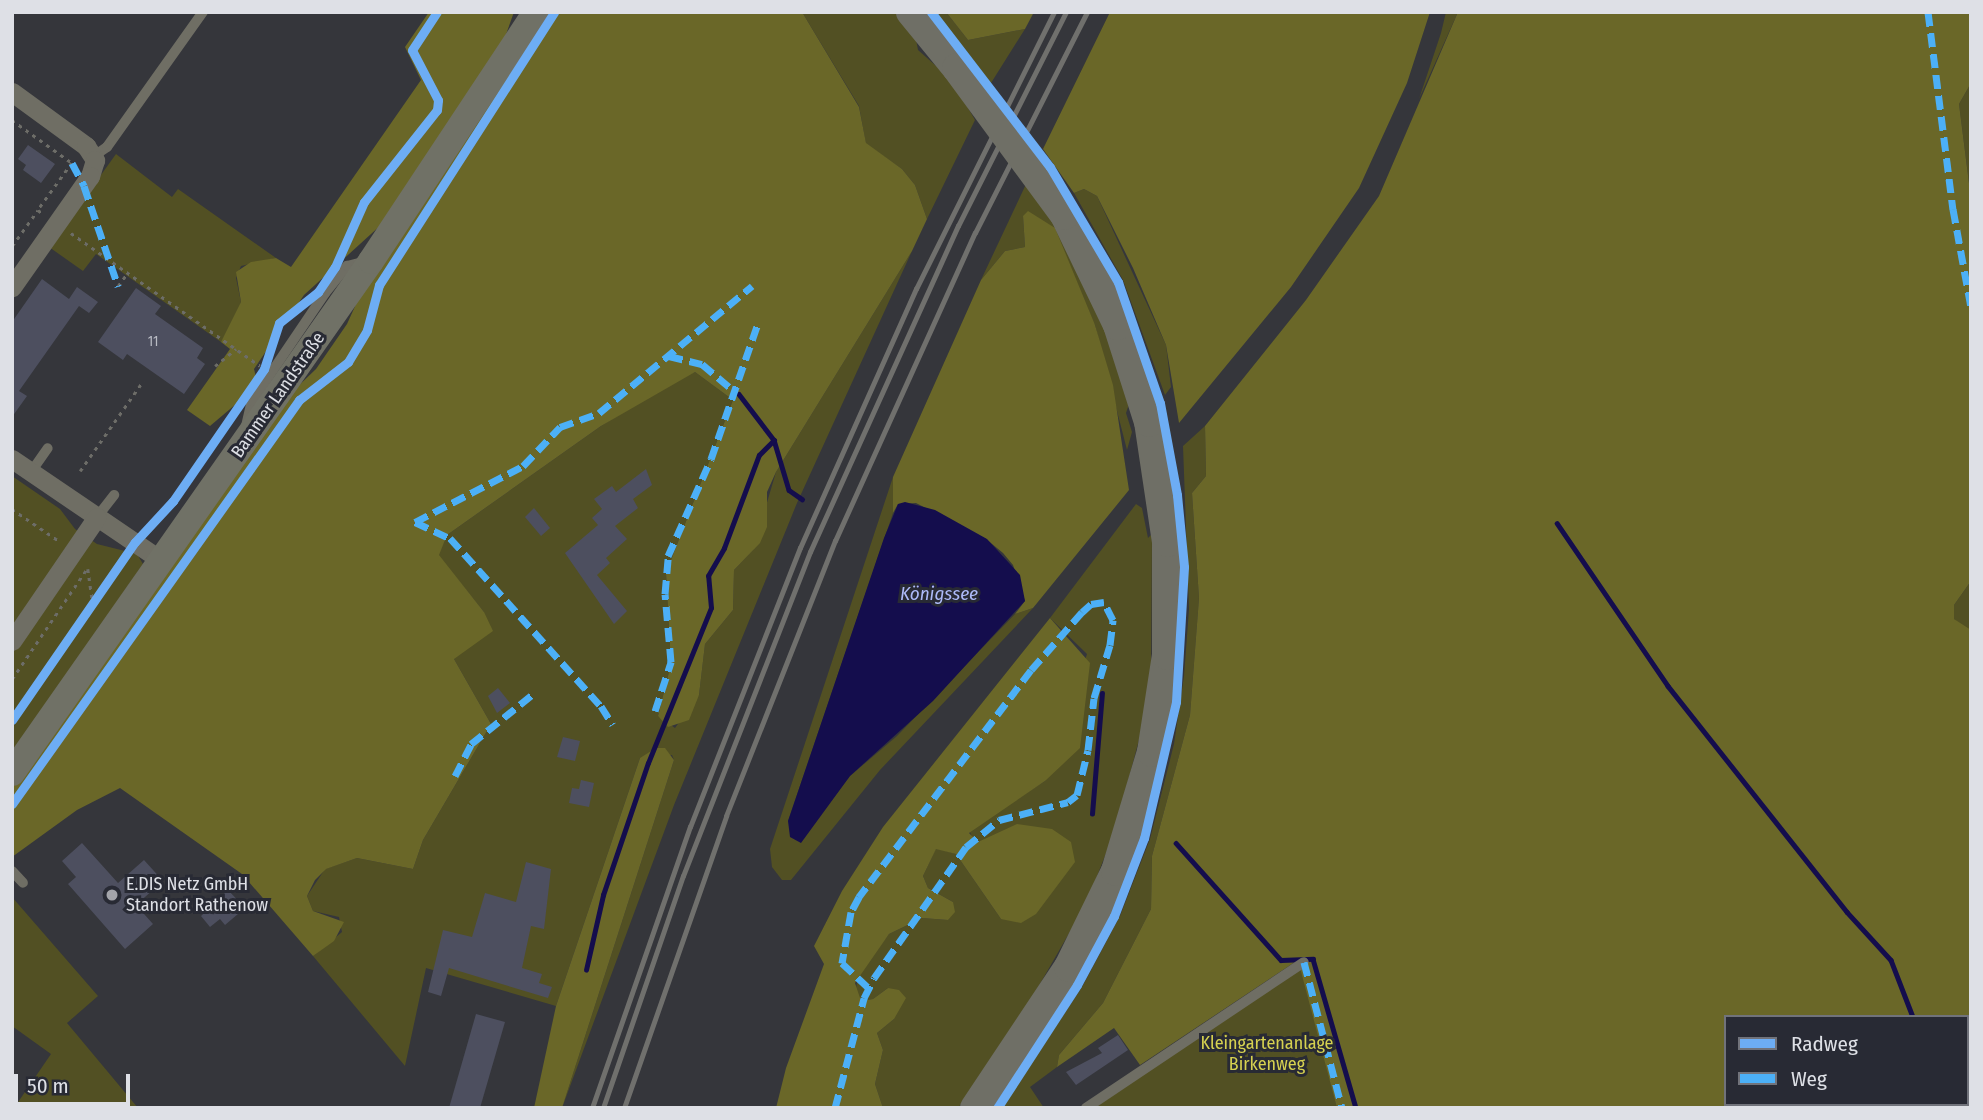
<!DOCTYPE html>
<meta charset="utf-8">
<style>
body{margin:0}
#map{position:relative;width:1983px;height:1120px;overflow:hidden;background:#35363b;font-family:"Fira Sans Condensed",sans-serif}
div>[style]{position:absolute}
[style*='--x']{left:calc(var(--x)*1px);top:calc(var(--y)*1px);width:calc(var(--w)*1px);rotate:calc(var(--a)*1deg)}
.green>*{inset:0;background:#525023}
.forest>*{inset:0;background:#6a6728}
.water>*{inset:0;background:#140d4d}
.stream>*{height:4.5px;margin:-2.25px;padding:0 2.25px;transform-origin:2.25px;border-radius:2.25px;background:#140d4d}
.building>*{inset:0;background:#4d4f5f}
.path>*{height:2.5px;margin-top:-1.25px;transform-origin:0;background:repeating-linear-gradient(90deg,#6d6d68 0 3.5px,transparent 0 8.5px)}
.service>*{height:10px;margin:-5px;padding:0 5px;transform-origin:5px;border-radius:5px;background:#6f6e64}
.minor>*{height:19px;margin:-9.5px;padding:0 9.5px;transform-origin:9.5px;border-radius:9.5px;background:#6f6e64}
.secondary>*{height:26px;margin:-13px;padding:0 13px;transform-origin:13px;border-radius:13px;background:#707166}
.primary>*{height:30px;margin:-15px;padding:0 15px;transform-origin:15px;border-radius:15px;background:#6f6f66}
.rail>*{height:4.5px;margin:-2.25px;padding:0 2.25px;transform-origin:2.25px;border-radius:2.25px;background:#70706d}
.primary-bridge>*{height:30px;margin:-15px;padding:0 15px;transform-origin:15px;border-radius:15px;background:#6f6f66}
.quiet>*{height:7px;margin-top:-3.5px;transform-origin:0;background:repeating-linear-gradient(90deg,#4cb0f7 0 14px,transparent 0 21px)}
.cycleway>*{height:9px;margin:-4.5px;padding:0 4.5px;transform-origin:4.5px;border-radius:4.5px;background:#6dadf4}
.dots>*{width:19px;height:19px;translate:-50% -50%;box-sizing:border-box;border:4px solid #282a34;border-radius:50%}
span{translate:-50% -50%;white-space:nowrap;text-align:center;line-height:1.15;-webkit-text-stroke:6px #282a34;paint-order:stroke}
.number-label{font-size:14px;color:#babcc4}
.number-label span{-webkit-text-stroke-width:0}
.street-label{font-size:18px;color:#dee0e6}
.poi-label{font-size:18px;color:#dee0e6}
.left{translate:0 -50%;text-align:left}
.park-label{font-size:18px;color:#d6d150}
.water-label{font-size:19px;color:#adbaf8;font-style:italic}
.frame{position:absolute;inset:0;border:14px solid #dee0e6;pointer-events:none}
.legend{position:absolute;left:1724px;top:1015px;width:245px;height:91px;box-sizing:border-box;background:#282a34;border:2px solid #71737b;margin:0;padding:9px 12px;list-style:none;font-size:21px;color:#dee0e6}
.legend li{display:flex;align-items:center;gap:14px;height:35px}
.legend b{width:35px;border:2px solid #71737b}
.scale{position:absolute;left:14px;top:1074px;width:116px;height:32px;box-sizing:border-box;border:4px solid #dee0e6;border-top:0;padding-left:9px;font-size:21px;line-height:24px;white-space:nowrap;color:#dee0e6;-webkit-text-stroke:5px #282a34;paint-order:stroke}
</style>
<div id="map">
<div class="green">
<div style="clip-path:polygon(802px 12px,897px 12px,915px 34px,918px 50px,952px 80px,975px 120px,927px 219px,915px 185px,902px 169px,866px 144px,859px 106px)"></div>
<div style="clip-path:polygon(924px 12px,946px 12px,968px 40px,1025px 29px,991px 83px,964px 48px,958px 53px)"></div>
<div style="clip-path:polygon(1446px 12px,1458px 12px,1419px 99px,1441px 33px)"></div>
<div style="clip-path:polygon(1971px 83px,1971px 199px,1959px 104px)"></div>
<div style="clip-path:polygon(116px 154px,172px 197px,178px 189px,276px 258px,241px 266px,236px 278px,241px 302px,238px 314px,221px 342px,96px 254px,83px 271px,49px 247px)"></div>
<div style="clip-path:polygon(1027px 182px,1068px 244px,1092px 294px,1130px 401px,1126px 413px,1132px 432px,1127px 450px,1095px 325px,1023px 216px,1025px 247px,1005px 251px,981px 280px)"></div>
<div style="clip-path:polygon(1084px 189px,1097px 196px,1166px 345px,1171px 387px,1165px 395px,1123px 280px,1074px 193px)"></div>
<div style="clip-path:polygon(912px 251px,797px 503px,674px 805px,562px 1108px,674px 760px,672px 755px,640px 758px,556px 1006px,426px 968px,405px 1066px,313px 956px,342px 932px,339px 917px,313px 911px,307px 896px,325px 869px,357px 858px,413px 869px,423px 840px,491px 724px,454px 659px,484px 612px,438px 555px,447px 535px,601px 426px,674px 380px,695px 372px,733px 400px,666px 573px,671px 664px,658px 716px,675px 728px,699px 695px,705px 644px,733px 610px,734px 570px,753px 550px,776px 472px)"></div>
<div style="clip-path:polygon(1205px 426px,1206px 476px,1192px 493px,1199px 598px,1190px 715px,1152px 856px,1151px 909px,1103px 1003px,1059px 1055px,1057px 1067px,1030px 1087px,1044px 1108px,1002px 1108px,1082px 987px,1120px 916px,1150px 839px,1174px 744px,1184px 676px,1189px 609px,1183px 446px)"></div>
<div style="clip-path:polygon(12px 476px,60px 509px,75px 529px,97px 544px,137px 554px,143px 564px,12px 754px)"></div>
<div style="clip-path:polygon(893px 477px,893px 513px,788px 821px,824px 810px,850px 776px,897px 736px,1015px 614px,1033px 608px,880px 770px,791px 880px,782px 880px,772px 867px,770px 849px)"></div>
<div style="clip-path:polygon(1136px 504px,1142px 508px,1148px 538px,1152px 534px,1151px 670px,1140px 736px,1115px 830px,1087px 902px,1014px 1029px,958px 1108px,883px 1108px,875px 1084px,883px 1050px,877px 1033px,894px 1019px,888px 988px,873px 999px,861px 1001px,855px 993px,859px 972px,889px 934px,922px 918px,948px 920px,953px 902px,928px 888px,923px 876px,936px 848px,956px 854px,1001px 919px,982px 842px,974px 841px,969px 830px,1045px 781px,1087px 654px,1050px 618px)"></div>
<div style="clip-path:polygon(1971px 581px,1971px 630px,1965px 630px,1954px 619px,1954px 605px)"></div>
<div style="clip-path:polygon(12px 897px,98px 996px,67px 1023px,138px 1108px,14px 1108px,51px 1054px,12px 1026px)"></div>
<div style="clip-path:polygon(1302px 966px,1337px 1108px,1094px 1108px)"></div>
</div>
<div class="forest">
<div style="clip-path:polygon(429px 12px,514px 12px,504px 40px,382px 224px,304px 295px,254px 369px,257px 381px,249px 393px,210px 426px,187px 410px,230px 349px,221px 342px,241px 302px,236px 272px,251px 262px,276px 258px,291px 267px,421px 80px,405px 47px)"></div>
<div style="clip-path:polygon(546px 12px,802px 12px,859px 107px,866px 143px,902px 169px,915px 185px,927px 219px,912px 251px,776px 472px,767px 492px,767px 527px,760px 543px,734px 570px,733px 610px,705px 644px,699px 695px,689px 720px,668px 727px,658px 716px,671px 664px,666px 573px,733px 400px,695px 372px,601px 426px,447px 535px,439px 555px,484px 612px,493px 631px,454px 659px,491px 724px,423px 840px,413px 869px,357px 858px,326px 869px,315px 880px,307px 896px,313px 911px,344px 922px,334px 941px,313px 956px,242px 874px,120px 788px,77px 810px,12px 857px,12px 788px,292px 392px,316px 369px,347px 324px,362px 291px)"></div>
<div style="clip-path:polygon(946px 12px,1034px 12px,1025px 29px,968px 40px)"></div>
<div style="clip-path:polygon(1110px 12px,1430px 12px,1407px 83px,1359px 188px,1291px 287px,1179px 423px,1166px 345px,1133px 268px,1097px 196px,1084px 189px,1074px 193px,1043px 149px)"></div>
<div style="clip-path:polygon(1458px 12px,1971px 12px,1971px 83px,1959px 104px,1971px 199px,1971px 581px,1954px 605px,1954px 619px,1971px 630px,1971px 1073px,1967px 1074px,1967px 1017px,1726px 1017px,1726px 1104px,1900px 1104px,1893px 1108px,1337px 1108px,1298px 960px,1140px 1065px,1114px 1028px,1057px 1067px,1059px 1055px,1103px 1003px,1151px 909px,1152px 856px,1190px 715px,1199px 598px,1192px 493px,1206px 476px,1205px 426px,1306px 300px,1379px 196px)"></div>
<div style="clip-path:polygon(1028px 211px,1055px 228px,1095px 325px,1113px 385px,1129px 490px,1033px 608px,1015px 614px,1025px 601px,1013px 565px,1003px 553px,986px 539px,916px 503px,898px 504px,893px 513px,893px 477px,981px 280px,1005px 251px,1025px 247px,1023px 216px)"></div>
<div style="clip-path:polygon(1050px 618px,1090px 663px,1080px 748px,1045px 781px,969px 833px,978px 842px,1017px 824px,1052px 829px,1071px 842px,1075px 862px,1036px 914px,1021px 923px,1001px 919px,956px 854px,936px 849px,923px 876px,928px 888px,953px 902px,955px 912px,948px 920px,922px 918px,889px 934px,855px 983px,861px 1001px,873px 999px,888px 988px,899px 990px,906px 998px,894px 1019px,877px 1033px,883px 1050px,875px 1084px,883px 1108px,776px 1108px,786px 1068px,824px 964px,814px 946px,842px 891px,883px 827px)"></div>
<div style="clip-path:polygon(656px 748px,665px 748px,674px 760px,562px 1108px,534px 1108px,556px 1006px,640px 758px)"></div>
</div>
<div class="water">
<div style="clip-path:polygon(905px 502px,935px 510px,987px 539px,1020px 575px,1025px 601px,933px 701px,850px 776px,801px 843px,790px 837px,788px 821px,884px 538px,898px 504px)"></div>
</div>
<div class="stream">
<div style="--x:739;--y:394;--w:58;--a:52.7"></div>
<div style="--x:774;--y:440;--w:52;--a:73.3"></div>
<div style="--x:789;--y:490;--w:16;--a:35"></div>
<div style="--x:1557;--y:523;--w:197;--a:55.7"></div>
<div style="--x:1668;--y:686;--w:288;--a:51.6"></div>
<div style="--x:1847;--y:912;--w:65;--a:47.5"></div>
<div style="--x:1891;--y:960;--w:61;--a:68.9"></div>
<div style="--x:1092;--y:814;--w:121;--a:-85.3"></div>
<div style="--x:1176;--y:843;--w:157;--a:48.1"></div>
<div style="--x:1281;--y:960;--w:32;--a:-2"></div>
<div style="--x:1313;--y:959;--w:155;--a:73.9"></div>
<div style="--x:586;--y:970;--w:77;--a:-77.2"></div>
<div style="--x:603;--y:895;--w:139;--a:-71.2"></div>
<div style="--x:648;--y:763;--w:167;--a:-67.9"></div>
<div style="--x:711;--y:608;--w:32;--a:-95"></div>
<div style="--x:708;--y:576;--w:32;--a:-60"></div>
<div style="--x:724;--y:548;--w:99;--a:-69.4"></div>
<div style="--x:759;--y:455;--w:21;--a:-45"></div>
<div style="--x:1938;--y:1104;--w:4;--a:76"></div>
</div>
<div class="building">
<div style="clip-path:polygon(28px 145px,55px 164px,41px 183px,23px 170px,26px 165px,18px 159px)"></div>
<div style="clip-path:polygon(42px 279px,69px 299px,77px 287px,98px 302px,89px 313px,79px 306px,19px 391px,27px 396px,12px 417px,12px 322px)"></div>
<div style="clip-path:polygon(136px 288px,161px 306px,155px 314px,203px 348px,197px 358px,205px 364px,184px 394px,127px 354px,123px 360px,98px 342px)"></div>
<div style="clip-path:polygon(646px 469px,652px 485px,633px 499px,638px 508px,615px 526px,627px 539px,606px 558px,610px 563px,597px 575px,627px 611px,614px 624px,565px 553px,598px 525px,592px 518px,602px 509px,594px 499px,612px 486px,616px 492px)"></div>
<div style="clip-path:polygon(534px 508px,550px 528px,541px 536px,525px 517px)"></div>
<div style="clip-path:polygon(498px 688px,510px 703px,497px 713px,488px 696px)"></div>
<div style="clip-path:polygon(563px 737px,580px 741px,575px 761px,557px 757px)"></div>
<div style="clip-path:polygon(581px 780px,594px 783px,589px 807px,569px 803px,572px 788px,579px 789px)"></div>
<div style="clip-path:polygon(82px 843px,118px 883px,144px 860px,163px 881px,136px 905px,153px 924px,125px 949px,68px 884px,76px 877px,62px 861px)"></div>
<div style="clip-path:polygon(526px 862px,551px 869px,544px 929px,531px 926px,522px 968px,542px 974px,539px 983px,552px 987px,548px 998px,449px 968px,441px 996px,428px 992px,443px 930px,472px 937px,485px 893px,516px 902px)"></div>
<div style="clip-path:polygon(228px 890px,245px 908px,225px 925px,220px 919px,210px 927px,201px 916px)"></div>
<div style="clip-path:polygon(476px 1014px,505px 1022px,480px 1108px,449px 1108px)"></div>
<div style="clip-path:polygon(1118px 1035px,1128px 1050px,1076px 1085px,1066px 1072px,1102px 1053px,1098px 1048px)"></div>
</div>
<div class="path">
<div style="--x:12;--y:120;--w:74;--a:35.6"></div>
<div style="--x:72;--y:163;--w:58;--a:125.9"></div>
<div style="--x:71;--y:233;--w:231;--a:35.1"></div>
<div style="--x:12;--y:246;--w:44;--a:-54.2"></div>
<div style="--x:38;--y:210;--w:5;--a:37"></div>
<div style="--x:118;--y:286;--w:17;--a:-54"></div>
<div style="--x:215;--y:366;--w:27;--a:-39"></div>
<div style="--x:80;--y:471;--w:110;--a:-55"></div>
<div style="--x:12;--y:509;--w:57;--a:34.2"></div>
<div style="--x:88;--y:569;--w:35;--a:82"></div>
<div style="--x:12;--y:679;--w:135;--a:-55.8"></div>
</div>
<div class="service">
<div style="--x:94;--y:156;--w:16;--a:-35"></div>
<div style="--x:107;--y:147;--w:166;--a:-54.6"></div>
<div style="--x:246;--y:426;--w:26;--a:-77"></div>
<div style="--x:252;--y:401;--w:130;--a:-55.9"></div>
<div style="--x:325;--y:293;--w:35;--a:-51"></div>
<div style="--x:347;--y:266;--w:21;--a:-14"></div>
<div style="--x:31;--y:472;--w:29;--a:-55"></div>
<div style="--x:97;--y:517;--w:28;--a:-52"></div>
<div style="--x:12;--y:871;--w:16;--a:47"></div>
<div style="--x:1086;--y:1108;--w:262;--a:-33.8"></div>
</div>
<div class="minor">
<div style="--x:12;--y:92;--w:92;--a:36.1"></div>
<div style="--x:86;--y:146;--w:17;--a:57"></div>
<div style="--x:95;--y:160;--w:17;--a:107"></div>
<div style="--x:90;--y:176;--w:136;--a:125.1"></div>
<div style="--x:12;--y:459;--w:181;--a:34.2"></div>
<div style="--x:12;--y:641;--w:150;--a:-55.6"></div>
<div style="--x:1967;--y:1081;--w:4;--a:-27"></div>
<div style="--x:1908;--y:1108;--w:8;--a:-30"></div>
</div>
<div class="secondary">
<div style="--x:12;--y:773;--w:625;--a:-54.96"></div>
<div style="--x:371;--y:261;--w:299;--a:-56.5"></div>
</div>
<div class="primary">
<div style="--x:911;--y:12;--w:72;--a:50.6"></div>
<div style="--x:975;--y:1108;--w:169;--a:-56.3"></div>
<div style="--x:1069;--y:967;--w:107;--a:-63.9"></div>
<div style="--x:1116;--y:871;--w:124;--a:-73.2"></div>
<div style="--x:1152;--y:752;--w:98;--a:-81.2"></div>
<div style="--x:1167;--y:655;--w:113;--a:-90"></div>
<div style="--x:1167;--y:542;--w:121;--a:-98.5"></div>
<div style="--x:1149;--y:422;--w:102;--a:-107.7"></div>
<div style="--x:1118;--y:325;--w:122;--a:-115.7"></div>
</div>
<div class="rail">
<div style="--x:592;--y:1108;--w:298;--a:-70.8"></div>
<div style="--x:690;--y:827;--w:300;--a:-68.5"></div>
<div style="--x:800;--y:548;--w:284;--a:-65.9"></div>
<div style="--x:916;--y:289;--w:309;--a:-63.5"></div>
<div style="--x:603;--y:1108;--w:245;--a:-71"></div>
<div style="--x:683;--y:876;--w:348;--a:-68.6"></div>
<div style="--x:810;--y:552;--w:358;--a:-65.6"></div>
<div style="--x:958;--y:226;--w:240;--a:-63.2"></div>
<div style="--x:624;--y:1108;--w:309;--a:-70.7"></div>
<div style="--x:726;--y:816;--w:296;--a:-68.4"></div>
<div style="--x:835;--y:541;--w:338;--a:-65.6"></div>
<div style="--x:975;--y:233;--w:248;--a:-63.1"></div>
</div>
<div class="primary-bridge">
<div style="--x:957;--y:68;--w:182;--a:53.7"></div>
</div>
<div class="quiet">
<div style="--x:1928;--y:12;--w:199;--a:82.8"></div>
<div style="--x:1953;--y:209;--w:100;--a:79.6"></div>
<div style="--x:72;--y:163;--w:26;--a:62"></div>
<div style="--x:84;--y:186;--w:106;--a:71.2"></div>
<div style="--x:669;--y:356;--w:34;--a:14"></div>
<div style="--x:702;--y:364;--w:39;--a:40"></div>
<div style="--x:415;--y:522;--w:122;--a:-27.4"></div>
<div style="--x:523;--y:466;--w:54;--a:-46.5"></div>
<div style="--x:560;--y:427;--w:41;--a:-19.7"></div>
<div style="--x:599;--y:413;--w:199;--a:-39.7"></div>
<div style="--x:415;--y:522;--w:38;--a:25"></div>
<div style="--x:450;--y:538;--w:226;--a:48.1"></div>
<div style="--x:601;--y:706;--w:22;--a:58"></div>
<div style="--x:655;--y:711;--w:52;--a:-71.9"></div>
<div style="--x:671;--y:662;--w:68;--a:-95"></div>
<div style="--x:665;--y:594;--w:38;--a:-85"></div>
<div style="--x:668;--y:556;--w:106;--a:-66.1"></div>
<div style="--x:711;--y:459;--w:144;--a:-70.9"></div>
<div style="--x:455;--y:776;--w:36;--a:-63"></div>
<div style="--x:471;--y:744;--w:80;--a:-38.9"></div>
<div style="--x:1304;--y:962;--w:151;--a:75.4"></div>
<div style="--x:835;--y:1108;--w:114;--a:-75.2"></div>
<div style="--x:864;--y:998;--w:22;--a:-63"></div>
<div style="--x:874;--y:978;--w:160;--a:-54.9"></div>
<div style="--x:966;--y:847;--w:43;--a:-39.3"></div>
<div style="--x:999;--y:820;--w:71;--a:-14.6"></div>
<div style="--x:1068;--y:802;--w:11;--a:-38"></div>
<div style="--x:1077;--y:795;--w:46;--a:-76.3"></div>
<div style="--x:1088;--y:750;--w:52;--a:-83.4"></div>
<div style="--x:1094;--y:698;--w:55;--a:-73.2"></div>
<div style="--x:1110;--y:645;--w:25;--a:-83"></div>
<div style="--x:1113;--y:620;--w:20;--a:-117"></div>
<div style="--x:1104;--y:602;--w:13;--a:171"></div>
<div style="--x:1091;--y:604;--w:12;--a:138"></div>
<div style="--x:1082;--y:612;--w:77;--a:131.3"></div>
<div style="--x:1031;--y:670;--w:285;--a:127.2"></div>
<div style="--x:859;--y:897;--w:17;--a:118"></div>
<div style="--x:851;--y:912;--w:52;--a:100"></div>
<div style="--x:842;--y:963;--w:37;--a:43"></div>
</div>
<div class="cycleway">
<div style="--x:931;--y:12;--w:195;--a:52.5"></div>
<div style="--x:1050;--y:167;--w:134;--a:59.4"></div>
<div style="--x:1118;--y:282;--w:128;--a:70.9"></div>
<div style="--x:1160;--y:403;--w:94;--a:79.5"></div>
<div style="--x:1177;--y:495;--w:72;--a:84.4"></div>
<div style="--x:1184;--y:567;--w:135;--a:93.4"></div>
<div style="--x:1176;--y:702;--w:140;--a:103.2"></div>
<div style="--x:1144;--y:838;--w:84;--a:111"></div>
<div style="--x:1114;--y:916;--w:78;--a:118.2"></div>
<div style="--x:1077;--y:985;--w:147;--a:123"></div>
<div style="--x:12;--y:720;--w:216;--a:-55.4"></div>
<div style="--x:135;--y:542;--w:56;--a:-47.2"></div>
<div style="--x:173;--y:501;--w:160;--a:-55.4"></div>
<div style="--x:264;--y:369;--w:48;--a:-71.9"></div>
<div style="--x:279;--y:323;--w:50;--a:-38.5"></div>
<div style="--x:318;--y:292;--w:30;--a:-56"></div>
<div style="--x:335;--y:267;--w:71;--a:-66"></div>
<div style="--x:364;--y:202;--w:117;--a:-51.6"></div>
<div style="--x:437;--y:110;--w:10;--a:-84"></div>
<div style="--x:438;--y:100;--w:56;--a:-117.5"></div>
<div style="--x:412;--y:50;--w:45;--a:-56.7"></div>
<div style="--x:12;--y:804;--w:496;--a:-54.6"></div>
<div style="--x:299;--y:400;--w:62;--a:-37.8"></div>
<div style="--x:348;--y:362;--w:37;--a:-59"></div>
<div style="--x:367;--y:330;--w:47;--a:-75.1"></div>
<div style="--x:379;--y:285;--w:324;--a:-57.3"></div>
</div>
<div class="dots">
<div style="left:112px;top:895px;background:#a3a4aa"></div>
</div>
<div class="number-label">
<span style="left:153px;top:342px">11</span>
</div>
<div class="street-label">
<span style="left:278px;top:395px;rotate:-55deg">Bammer Landstraße</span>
</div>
<div class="poi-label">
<span class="left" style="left:126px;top:895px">E.DIS Netz GmbH<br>Standort Rathenow</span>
</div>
<div class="park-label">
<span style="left:1267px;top:1054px">Kleingartenanlage<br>Birkenweg</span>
</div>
<div class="water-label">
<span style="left:939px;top:594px">Königssee</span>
</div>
<div class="frame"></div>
<ul class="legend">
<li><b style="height:9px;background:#6dadf4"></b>Radweg</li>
<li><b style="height:9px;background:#4cb0f7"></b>Weg</li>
</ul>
<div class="scale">50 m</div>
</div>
